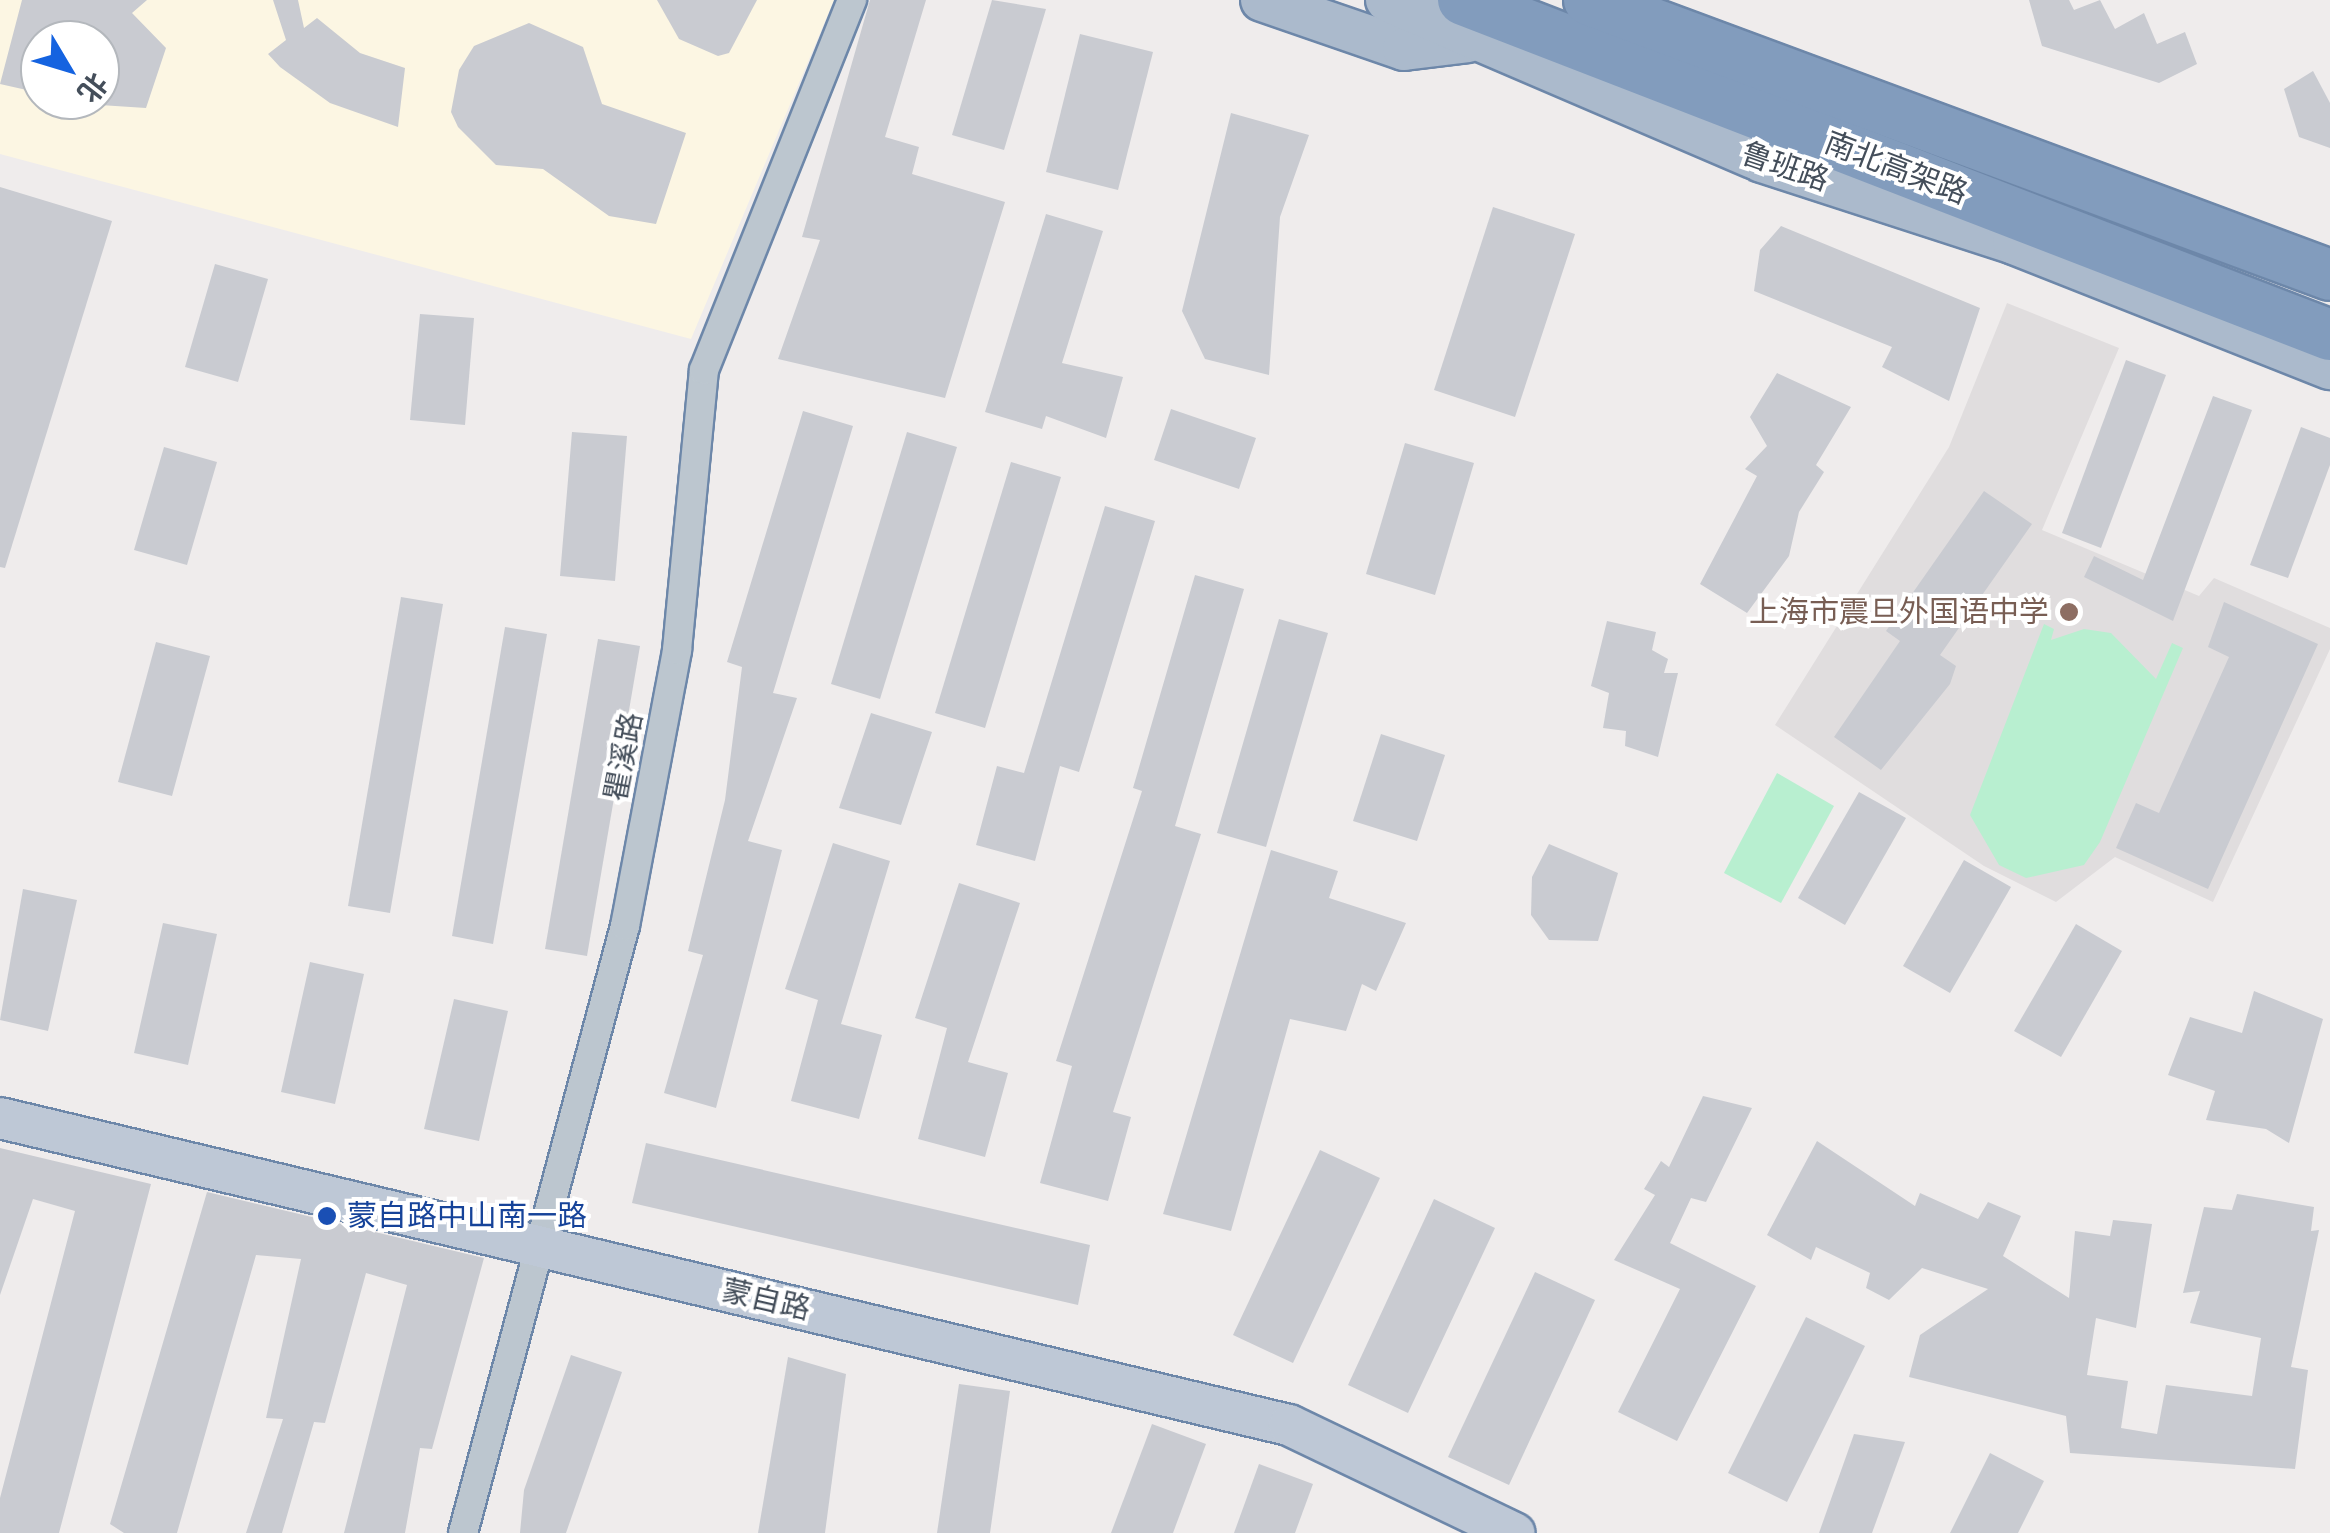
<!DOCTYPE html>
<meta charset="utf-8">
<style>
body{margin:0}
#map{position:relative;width:2330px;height:1533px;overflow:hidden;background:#efecec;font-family:"DM Sans","Noto Sans SC",sans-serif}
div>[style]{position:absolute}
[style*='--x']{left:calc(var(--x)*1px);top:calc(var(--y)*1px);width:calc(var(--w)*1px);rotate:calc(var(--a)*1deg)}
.commercial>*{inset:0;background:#fcf6e3}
.education>*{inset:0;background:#e0ddde}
.green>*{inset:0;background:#b8efd0}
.building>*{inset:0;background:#c9cbd1}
.roads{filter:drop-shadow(2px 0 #6d87a9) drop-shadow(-2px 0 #6d87a9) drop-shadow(0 2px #6d87a9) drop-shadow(0 -2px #6d87a9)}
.street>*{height:28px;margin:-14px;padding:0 14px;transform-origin:14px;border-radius:14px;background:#bcc6cf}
.secondary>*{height:40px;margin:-20px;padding:0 20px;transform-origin:20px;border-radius:20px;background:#bec8d6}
.primary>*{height:42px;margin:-21px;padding:0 21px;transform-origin:21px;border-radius:21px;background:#abbacc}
.highway>*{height:50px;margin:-25px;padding:0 25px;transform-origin:25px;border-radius:25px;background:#829cbd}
.dots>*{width:28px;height:28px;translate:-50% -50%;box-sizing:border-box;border:5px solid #fff;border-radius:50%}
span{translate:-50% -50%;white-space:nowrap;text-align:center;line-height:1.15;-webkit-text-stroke:8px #fff;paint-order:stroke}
.street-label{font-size:30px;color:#444e5a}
.education-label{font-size:30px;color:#785e54}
.right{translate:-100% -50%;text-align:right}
.transit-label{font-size:30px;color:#164399}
.left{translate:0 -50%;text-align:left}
.north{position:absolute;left:20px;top:20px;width:100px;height:100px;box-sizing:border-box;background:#fff;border:2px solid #b4b8bd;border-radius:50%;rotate:128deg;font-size:28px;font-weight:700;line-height:40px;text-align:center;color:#444e5a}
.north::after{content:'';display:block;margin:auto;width:35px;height:45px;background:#1563e0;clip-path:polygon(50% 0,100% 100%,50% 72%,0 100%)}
</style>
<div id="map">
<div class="commercial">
<div style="clip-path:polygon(evenodd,0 0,834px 0,691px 339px,0 154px,0 0,40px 40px,100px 40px,100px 100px,40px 100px,40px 40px)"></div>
</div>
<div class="education">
<div style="clip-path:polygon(2007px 303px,2119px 348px,2042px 530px,2199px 596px,2214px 578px,2330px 628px,2330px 649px,2213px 902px,2115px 857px,2056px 902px,1984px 866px,1775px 725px,1949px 447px)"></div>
</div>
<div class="green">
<div style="clip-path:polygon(2044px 624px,2054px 629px,2051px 640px,2084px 629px,2111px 633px,2156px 679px,2172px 643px,2183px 648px,2100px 842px,2084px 865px,2026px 878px,1999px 865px,1970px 815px)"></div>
<div style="clip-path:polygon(1777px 773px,1834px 806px,1781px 903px,1724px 873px)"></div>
</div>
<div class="building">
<div style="clip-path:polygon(22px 0,147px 0,132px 13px,166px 48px,146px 108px,100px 105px,100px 40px,40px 40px,40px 93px,0 84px)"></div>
<div style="clip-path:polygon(273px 0,298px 0,304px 28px,317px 18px,360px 53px,405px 68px,398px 127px,330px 103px,280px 67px,268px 54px,286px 40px)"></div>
<div style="clip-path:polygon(657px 0,757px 0,729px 53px,718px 56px,679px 39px)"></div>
<div style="clip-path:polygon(870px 0,926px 0,885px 137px,919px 147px,912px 174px,1005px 202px,945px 398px,778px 359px,820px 240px,802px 237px)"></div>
<div style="clip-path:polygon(992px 0,1046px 9px,1004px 150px,952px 135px)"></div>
<div style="clip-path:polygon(2029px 0,2069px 0,2074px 10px,2100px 0,2115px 29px,2144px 13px,2157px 44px,2185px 32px,2197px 64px,2159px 83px,2042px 46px)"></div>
<div style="clip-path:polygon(529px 23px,583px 47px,602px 104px,686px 133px,656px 224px,609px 216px,543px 169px,496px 165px,458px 127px,451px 112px,459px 70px,474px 46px)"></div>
<div style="clip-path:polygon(1080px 34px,1153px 52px,1118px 190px,1046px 172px)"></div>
<div style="clip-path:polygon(2313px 71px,2330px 103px,2330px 148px,2299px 137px,2284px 89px)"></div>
<div style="clip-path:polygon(1231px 113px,1309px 135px,1280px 217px,1269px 375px,1205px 359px,1182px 311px)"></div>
<div style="clip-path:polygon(0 187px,112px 221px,5px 568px,0 567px)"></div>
<div style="clip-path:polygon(1493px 207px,1575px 234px,1515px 417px,1434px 390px)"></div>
<div style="clip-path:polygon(1046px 214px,1103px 231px,1062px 363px,1123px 377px,1106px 438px,1046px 416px,1042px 429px,985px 412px)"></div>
<div style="clip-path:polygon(1781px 226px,1980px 308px,1949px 401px,1882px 367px,1892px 347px,1754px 291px,1760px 250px)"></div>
<div style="clip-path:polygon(215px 264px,268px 279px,238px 382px,185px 367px)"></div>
<div style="clip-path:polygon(420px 314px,474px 318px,465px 425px,410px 420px)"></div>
<div style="clip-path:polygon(2126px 360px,2166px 375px,2101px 548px,2062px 533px)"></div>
<div style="clip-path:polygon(1777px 373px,1851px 407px,1816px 465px,1824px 472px,1799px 512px,1789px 556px,1747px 613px,1700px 584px,1757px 476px,1745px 469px,1767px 446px,1750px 417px)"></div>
<div style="clip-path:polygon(2213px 396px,2252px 410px,2173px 621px,2084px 577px,2094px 556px,2143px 580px)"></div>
<div style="clip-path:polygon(1171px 409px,1256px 438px,1239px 489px,1154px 460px)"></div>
<div style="clip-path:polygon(803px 411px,853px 426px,773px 693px,797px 698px,748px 841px,782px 850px,716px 1108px,664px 1093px,703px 955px,688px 951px,725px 800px,742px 667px,727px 662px)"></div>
<div style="clip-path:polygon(2301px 427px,2330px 438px,2330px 465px,2288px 578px,2250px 565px)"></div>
<div style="clip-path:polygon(572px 432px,627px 436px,615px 581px,560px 576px)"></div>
<div style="clip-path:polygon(907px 432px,957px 447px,880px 699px,831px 684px)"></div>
<div style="clip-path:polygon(1405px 443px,1474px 463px,1435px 595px,1366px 574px)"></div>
<div style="clip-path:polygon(164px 447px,217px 462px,187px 565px,134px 550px)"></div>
<div style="clip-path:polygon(1011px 462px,1061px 477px,985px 728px,935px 713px)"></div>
<div style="clip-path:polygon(1984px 491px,2032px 524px,1940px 655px,1956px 666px,1950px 684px,1881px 770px,1834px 737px,1900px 641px,1886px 631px)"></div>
<div style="clip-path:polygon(1105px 506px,1155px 521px,1079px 772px,1060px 766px,1035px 861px,976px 845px,997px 766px,1024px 773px)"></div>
<div style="clip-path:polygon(1195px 575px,1244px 589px,1175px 826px,1201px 834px,1113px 1112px,1131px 1117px,1108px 1201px,1040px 1183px,1072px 1066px,1056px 1061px,1142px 791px,1133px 788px)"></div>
<div style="clip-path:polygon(401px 597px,443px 604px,390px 913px,348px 906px)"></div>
<div style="clip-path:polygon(2224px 602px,2318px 644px,2208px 889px,2116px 848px,2136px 803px,2159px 813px,2229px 657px,2208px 647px)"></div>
<div style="clip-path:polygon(1279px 619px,1328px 633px,1266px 847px,1217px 833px)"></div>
<div style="clip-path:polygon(1607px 621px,1656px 632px,1652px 650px,1668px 659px,1664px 673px,1678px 673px,1658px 757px,1625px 746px,1626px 731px,1603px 728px,1609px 693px,1591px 686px)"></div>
<div style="clip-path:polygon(505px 627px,547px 634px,493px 944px,452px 936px)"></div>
<div style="clip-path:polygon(598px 639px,640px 646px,587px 956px,545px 949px)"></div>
<div style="clip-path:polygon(156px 642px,210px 656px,172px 796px,118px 782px)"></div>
<div style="clip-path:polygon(871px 713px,932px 732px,901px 825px,839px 808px)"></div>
<div style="clip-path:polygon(1381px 734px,1445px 755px,1417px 841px,1353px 821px)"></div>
<div style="clip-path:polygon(1859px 792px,1906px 818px,1845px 925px,1798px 898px)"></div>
<div style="clip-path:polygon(833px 843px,890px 861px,841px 1024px,882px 1035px,859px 1119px,791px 1101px,818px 1000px,785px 989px)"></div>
<div style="clip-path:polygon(1549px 844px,1618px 873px,1598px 941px,1549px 940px,1531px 915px,1532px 877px)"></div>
<div style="clip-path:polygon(1271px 850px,1338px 871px,1329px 898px,1406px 923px,1376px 991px,1362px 984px,1346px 1031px,1290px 1019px,1231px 1231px,1163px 1214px)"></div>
<div style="clip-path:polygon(1964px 860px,2011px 887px,1950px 993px,1903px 966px)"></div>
<div style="clip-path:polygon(959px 883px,1020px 903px,968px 1062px,1008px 1073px,985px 1157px,918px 1139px,947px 1028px,915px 1018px)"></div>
<div style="clip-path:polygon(23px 889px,77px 900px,48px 1031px,0 1020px)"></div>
<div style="clip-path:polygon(163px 923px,217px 934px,188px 1065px,134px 1053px)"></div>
<div style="clip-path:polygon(2076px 924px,2122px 951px,2061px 1057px,2014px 1031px)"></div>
<div style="clip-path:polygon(310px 962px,364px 974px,335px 1104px,281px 1092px)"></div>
<div style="clip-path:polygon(2254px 991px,2323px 1019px,2289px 1143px,2266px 1129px,2206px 1120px,2215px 1091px,2168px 1075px,2190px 1017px,2242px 1033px)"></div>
<div style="clip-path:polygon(454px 999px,508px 1011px,479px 1141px,424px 1129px)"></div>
<div style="clip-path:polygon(1703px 1096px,1752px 1108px,1706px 1202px,1691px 1198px,1670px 1243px,1756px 1286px,1677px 1441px,1618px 1412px,1680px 1289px,1614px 1260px,1655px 1195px,1644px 1189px,1661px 1161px,1669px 1167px)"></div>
<div style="clip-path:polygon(1817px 1141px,1915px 1206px,1920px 1193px,1978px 1219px,1988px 1202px,2021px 1216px,2003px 1256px,2069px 1298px,2075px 1231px,2110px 1236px,2113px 1220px,2152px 1224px,2136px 1328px,2096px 1318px,2087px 1375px,2128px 1381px,2121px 1428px,2157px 1434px,2166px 1385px,2252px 1396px,2261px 1338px,2190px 1323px,2200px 1291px,2183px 1293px,2204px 1207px,2232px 1210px,2237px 1194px,2314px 1207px,2311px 1231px,2319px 1230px,2291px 1367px,2308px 1370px,2295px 1469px,2070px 1453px,2066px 1416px,1909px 1377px,1920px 1335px,1988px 1289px,1922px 1268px,1889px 1300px,1866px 1288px,1870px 1273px,1816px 1247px,1811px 1260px,1767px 1235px)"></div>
<div style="clip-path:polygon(646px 1143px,1090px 1245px,1078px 1305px,632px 1203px)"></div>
<div style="clip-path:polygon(0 1148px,151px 1184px,59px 1533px,0 1533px,0 1498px,75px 1211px,33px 1199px,0 1295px)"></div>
<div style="clip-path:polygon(1320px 1150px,1380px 1178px,1293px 1363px,1233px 1335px)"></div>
<div style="clip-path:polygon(207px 1192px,484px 1258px,432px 1449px,420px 1448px,405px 1533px,344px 1533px,407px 1285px,366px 1273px,325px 1423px,314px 1422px,282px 1533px,246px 1533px,283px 1419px,266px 1418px,301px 1259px,256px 1255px,177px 1533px,124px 1533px,110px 1524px)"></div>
<div style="clip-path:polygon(1434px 1199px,1495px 1228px,1408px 1413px,1348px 1385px)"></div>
<div style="clip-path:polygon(1535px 1272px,1595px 1300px,1509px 1485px,1448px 1457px)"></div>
<div style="clip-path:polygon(1806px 1317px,1865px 1346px,1787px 1502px,1728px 1473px)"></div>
<div style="clip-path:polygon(571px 1355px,622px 1372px,566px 1533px,520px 1533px,524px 1490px)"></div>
<div style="clip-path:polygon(788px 1357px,846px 1374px,825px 1533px,758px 1533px)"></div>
<div style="clip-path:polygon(959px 1384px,1010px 1391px,990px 1533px,937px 1533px)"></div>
<div style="clip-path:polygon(1152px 1424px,1206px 1444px,1173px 1533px,1111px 1533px)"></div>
<div style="clip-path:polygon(1854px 1434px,1905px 1442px,1872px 1533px,1819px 1533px)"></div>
<div style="clip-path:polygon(1990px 1453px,2044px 1481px,2018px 1533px,1950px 1533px)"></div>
<div style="clip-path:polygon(1259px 1464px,1313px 1484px,1295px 1533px,1234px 1533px)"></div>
</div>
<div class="roads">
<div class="street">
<div style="--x:463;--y:1533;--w:628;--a:-75.06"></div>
<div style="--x:625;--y:926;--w:281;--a:-79.3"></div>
<div style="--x:677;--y:650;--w:281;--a:-84.5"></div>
<div style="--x:704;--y:370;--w:399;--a:-68.2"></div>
</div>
<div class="secondary">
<div style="--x:0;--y:1118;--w:1325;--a:13.4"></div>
<div style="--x:1289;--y:1425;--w:250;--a:25.6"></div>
</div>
<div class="primary">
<div style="--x:1262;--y:0;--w:150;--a:19"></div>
<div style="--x:1404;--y:49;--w:64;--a:-7.1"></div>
<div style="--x:1387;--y:0;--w:408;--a:23.2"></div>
<div style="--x:1762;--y:161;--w:265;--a:18"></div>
<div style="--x:2014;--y:243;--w:340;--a:21.6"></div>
</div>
<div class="highway">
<div style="--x:1463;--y:0;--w:929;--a:21.13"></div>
<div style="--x:1589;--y:0;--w:790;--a:20.36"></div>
</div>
</div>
<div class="dots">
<div style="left:2069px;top:612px;background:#8d6e63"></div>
<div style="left:327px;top:1216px;background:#1a4fb4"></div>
</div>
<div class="street-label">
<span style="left:1785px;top:167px;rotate:19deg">鲁班路</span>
<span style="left:1896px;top:168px;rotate:21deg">南北高架路</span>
<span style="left:624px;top:757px;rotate:-79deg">瞿溪路</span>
<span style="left:766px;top:1300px;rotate:13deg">蒙自路</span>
</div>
<div class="education-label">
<span class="right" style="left:2049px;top:612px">上海市震旦外国语中学</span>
</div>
<div class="transit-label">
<span class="left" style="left:347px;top:1216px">蒙自路中山南一路</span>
</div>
<div class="north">北</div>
</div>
